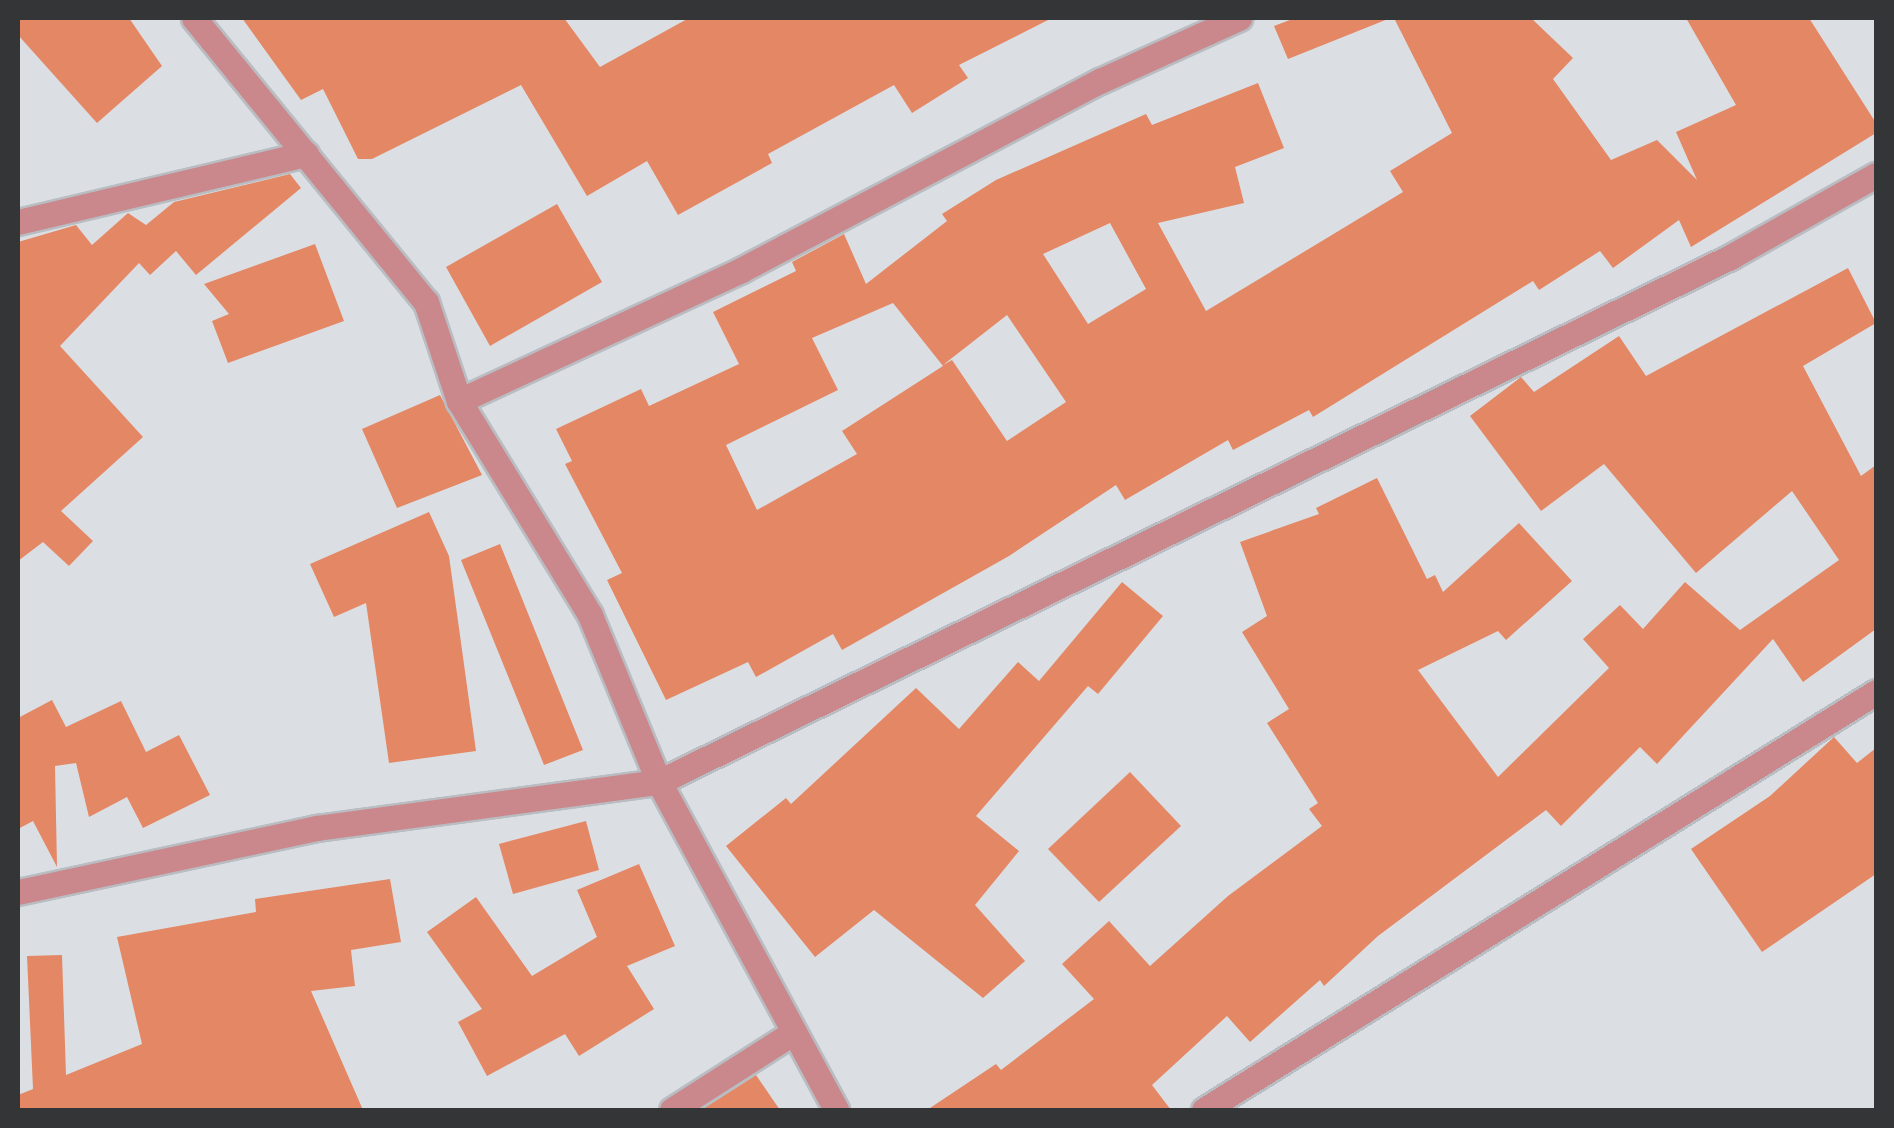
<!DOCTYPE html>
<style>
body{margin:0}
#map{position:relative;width:1894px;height:1128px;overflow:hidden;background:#dbdfe4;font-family:Overpass,sans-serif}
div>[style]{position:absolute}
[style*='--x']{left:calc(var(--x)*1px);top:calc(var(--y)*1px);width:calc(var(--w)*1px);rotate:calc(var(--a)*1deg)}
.building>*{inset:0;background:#e48765}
.roads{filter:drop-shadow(2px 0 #b9bdc1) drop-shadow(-2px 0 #b9bdc1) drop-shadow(0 2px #b9bdc1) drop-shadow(0 -2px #b9bdc1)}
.street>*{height:25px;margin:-12.5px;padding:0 12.5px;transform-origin:12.5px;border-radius:12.5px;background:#ca878c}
span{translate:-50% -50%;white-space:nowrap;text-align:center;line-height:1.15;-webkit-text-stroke:8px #fff;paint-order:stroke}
.frame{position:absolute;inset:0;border:20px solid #333537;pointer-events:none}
</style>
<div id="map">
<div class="building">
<div style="clip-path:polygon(18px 18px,129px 18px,162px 66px,97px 123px,18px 35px)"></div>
<div style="clip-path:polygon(242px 18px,564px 18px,600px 67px,689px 18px,1052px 18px,959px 65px,968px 78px,912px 113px,894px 85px,768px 154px,772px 163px,678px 215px,647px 161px,587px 196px,521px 85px,372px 159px,358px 159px,323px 89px,301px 100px)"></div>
<div style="clip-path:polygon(1295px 18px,1388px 18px,1388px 19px,1288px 59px,1274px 26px)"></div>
<div style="clip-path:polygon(evenodd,1394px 18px,1531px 18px,1573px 58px,1553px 79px,1611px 160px,1657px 140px,1697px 180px,1676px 132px,1736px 105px,1686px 18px,1809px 18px,1876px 123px,1876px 133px,1691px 247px,1679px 220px,1613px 268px,1600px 251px,1539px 290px,1533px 281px,1313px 417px,1309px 410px,1233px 450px,1228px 440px,1125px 500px,1116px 485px,1009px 556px,842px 650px,833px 634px,756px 677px,748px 662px,666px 700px,607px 580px,622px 573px,565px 464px,572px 461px,556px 429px,641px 389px,649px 406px,739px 364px,713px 312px,796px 271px,792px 262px,844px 234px,866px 284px,947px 221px,942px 214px,996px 180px,1146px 114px,1152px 125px,1258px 83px,1284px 148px,1235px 167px,1244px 203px,1158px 223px,1206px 311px,1403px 192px,1390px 171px,1452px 133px,1394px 18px,1110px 223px,1146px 289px,1088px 324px,1043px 254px,1110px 223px,1394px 18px,893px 303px,943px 366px,842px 431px,857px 454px,757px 510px,726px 445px,838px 390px,812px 338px,893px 303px,1394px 18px,1007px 315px,1066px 402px,1007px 441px,952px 360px,943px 365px,1007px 315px)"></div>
<div style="clip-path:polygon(290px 174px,301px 188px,196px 275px,176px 251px,150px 275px,139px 263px,60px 346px,143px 437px,61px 511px,93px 541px,69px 566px,43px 542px,18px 561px,18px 242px,76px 225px,92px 245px,128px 213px,146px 225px,174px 202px)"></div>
<div style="clip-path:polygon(557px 204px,602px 282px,490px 346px,446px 267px)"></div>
<div style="clip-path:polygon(315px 244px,344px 321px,228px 363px,212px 321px,229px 314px,204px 284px)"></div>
<div style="clip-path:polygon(1848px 268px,1876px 323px,1803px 366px,1861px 476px,1876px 465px,1876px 629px,1803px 682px,1773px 639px,1657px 764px,1640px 747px,1561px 826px,1546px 810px,1378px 936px,1324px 986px,1320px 980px,1250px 1042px,1227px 1016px,1152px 1085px,1171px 1110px,927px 1110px,996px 1064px,1001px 1070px,1094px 999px,1062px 964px,1109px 921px,1150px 966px,1228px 896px,1322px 826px,1309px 809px,1318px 803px,1267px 723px,1289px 709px,1242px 632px,1267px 616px,1240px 542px,1319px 514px,1316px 508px,1377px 478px,1427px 579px,1435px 575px,1443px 592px,1519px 523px,1572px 581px,1506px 640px,1498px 631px,1418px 670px,1498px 777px,1609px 668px,1583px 639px,1620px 605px,1643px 629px,1685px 582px,1740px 630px,1839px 560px,1792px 491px,1696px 573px,1604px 464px,1541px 511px,1470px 416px,1521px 377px,1534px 392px,1619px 336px,1646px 376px)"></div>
<div style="clip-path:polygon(440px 395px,482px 475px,397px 508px,362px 429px)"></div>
<div style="clip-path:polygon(429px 512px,449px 556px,476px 751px,389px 763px,366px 603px,334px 617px,310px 564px)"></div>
<div style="clip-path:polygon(500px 544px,583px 750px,544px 765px,461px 560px)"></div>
<div style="clip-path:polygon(1122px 582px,1163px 616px,1098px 694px,1088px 686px,976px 816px,1019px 851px,975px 905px,1025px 961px,983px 998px,874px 910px,815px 957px,726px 846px,786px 798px,791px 804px,916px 688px,959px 729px,1018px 662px,1039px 681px)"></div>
<div style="clip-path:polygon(52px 700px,66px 727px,121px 701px,146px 752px,179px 735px,210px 795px,143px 828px,127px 797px,89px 817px,76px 763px,55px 766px,57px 867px,33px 821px,18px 829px,18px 718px)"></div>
<div style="clip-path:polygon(1834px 737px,1857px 763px,1876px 748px,1876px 874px,1762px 952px,1691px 849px,1770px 796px)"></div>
<div style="clip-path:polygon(1130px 772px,1181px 826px,1099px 902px,1048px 849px)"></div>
<div style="clip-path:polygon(586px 821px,599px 870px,513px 894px,499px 844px)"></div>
<div style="clip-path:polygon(639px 864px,675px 946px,627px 966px,654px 1009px,579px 1056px,565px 1034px,487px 1076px,458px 1022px,482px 1009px,427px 932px,476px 897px,532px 976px,597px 937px,577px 890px)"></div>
<div style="clip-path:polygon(390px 879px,401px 942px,351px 950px,355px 986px,311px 991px,363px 1110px,18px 1110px,18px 1095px,33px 1089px,27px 956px,62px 955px,66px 1075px,142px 1044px,117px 937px,256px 912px,255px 899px)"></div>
<div style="clip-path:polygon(756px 1075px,780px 1110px,701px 1110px)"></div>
</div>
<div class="roads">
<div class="street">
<div style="--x:194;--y:18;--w:367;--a:50.8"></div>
<div style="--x:426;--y:302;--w:104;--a:71.6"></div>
<div style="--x:459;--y:401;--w:251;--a:58.5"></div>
<div style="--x:590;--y:615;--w:181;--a:67.6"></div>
<div style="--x:659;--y:782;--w:373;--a:61.6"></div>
<div style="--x:18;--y:222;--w:296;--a:-13.3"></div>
<div style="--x:459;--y:401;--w:311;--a:-24.9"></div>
<div style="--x:741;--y:270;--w:406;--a:-27.8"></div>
<div style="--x:1100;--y:81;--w:153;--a:-24.4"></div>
<div style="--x:18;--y:892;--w:306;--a:-12.1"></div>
<div style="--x:317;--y:828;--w:345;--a:-7.7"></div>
<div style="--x:659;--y:782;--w:1195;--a:-26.11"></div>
<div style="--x:1732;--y:256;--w:165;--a:-29.4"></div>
<div style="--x:672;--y:1110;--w:141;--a:-32.6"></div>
<div style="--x:1204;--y:1110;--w:791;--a:-31.88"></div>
</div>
</div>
<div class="frame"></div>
</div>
